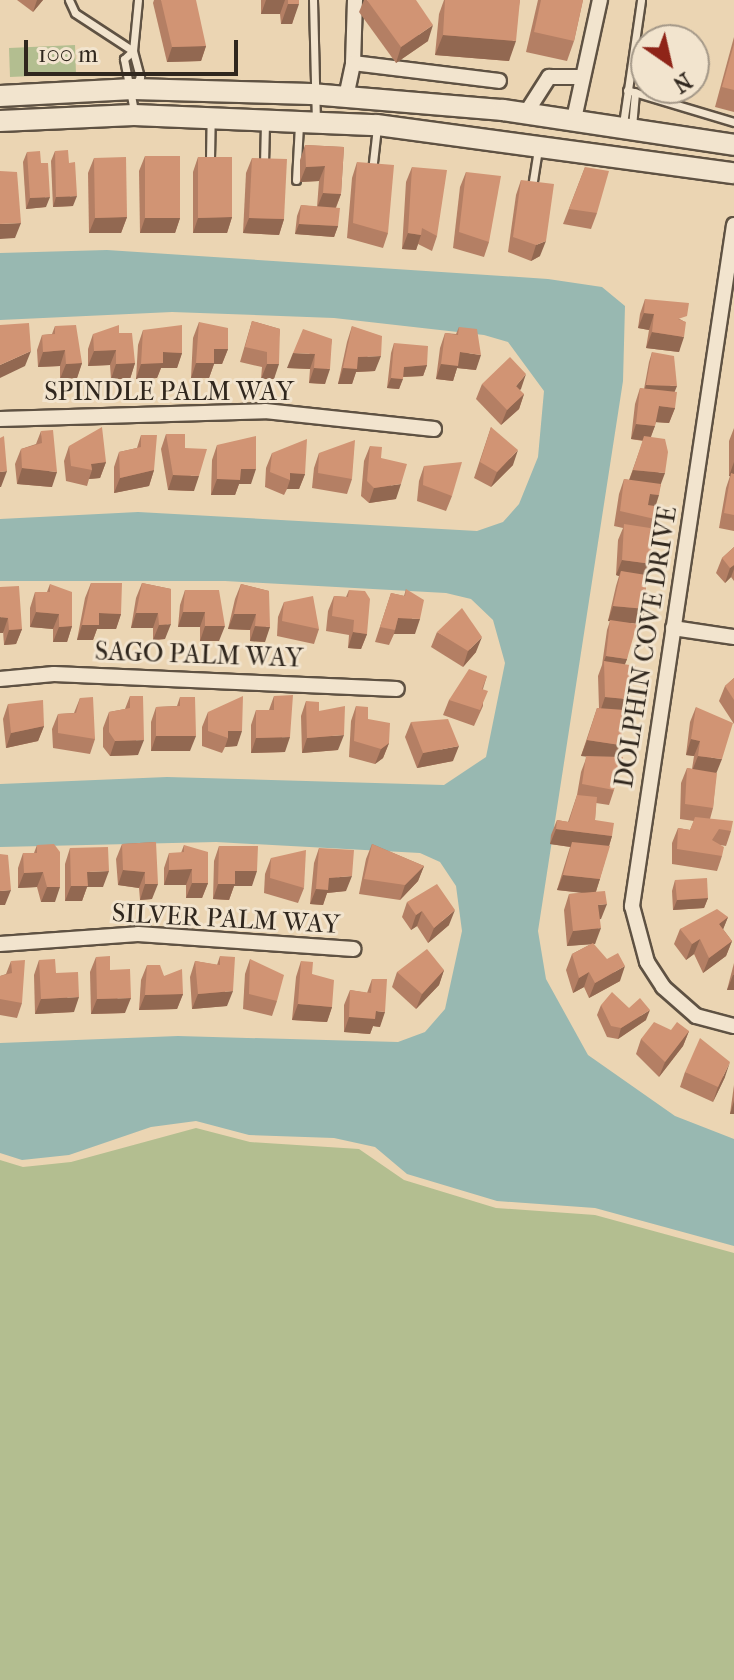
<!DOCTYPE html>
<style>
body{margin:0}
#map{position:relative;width:734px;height:1680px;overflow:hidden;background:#ebd5b3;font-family:"IM FELL French Canon",serif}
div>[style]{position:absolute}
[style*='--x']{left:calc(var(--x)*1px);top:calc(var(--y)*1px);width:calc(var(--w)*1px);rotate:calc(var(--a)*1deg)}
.green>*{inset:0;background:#b3be90}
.water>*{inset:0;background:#98b8b1}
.roads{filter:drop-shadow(2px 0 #5f5243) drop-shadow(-2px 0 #5f5243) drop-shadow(0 2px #5f5243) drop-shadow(0 -2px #5f5243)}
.lane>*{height:7px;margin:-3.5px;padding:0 3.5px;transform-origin:3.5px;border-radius:3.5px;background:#f2e4ce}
.street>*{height:14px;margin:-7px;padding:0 7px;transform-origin:7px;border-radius:7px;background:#f2e4ce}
.secondary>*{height:20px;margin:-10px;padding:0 10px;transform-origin:10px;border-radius:10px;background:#f2e4ce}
.wall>*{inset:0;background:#b47f64}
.shaded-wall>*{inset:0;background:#926851}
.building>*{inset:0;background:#d19474}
span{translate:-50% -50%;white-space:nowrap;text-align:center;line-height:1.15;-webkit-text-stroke:6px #f2e4ce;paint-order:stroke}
.street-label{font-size:26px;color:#30271e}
.north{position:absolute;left:630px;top:24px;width:80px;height:80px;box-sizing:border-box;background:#f2e4ce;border:2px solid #a49888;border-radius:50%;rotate:146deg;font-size:22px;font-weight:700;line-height:32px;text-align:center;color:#30271e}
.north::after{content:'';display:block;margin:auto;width:28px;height:36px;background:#8f2418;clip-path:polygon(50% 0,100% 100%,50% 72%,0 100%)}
.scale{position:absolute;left:24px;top:40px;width:214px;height:36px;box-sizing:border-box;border:4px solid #30271e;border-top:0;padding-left:10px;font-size:24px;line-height:28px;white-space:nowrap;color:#30271e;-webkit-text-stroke:6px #f2e4ce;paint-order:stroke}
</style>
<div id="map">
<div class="green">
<div style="clip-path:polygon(75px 45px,76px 74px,10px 77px,9px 48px)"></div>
<div style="clip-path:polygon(196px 1128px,250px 1142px,359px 1149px,404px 1180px,496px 1208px,595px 1215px,734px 1253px,734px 1680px,0 1680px,0 1160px,23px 1167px,71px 1162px)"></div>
</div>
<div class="water">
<div style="clip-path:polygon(107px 250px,548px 279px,602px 287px,625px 306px,623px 381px,538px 931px,546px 979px,588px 1055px,675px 1116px,734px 1139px,734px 1246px,595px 1208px,497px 1201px,407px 1174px,375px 1147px,334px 1138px,249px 1135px,196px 1121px,151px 1127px,69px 1155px,22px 1160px,0 1153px,0 1043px,178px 1036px,398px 1042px,425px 1032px,445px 1009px,462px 931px,456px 886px,440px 862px,420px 853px,216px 842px,0 847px,0 784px,167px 777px,444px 785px,486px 757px,505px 663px,493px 620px,471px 599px,446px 593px,225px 581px,0 581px,0 519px,138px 512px,477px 531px,503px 522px,519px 504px,538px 457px,544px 391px,508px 342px,484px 335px,334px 318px,172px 312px,0 320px,0 253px)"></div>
</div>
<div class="roads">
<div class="lane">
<div style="--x:69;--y:0;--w:14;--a:65"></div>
<div style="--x:75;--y:13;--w:69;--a:33.2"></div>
<div style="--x:133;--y:51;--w:27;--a:75"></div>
<div style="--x:140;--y:77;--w:12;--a:121"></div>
<div style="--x:313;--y:0;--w:120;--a:88.6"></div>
<div style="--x:627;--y:90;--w:112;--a:16.7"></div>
<div style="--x:134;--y:111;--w:53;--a:-100.9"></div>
<div style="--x:124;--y:59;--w:12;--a:-42"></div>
<div style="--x:133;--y:51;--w:51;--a:-84.4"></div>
<div style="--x:623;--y:124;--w:125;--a:-81.7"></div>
<div style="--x:632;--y:127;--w:35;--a:-85"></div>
<div style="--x:210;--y:159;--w:39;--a:-89"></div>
<div style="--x:264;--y:164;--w:41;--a:-88.6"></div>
<div style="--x:372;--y:171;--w:44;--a:-83.5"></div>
<div style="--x:296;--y:180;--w:56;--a:-86.9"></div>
<div style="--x:532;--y:187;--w:38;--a:-81"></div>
</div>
<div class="street">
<div style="--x:355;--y:0;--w:63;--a:91.8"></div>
<div style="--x:353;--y:63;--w:147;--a:7"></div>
<div style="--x:346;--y:97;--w:35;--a:-78"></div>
<div style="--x:526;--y:113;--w:43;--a:-57.4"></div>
<div style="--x:549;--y:77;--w:33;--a:0"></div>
<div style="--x:574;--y:119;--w:122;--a:-77.7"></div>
<div style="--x:734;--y:225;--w:689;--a:98.52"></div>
<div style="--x:632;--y:906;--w:58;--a:75"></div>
<div style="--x:647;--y:962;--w:30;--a:57"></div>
<div style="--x:663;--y:987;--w:44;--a:41.3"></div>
<div style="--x:696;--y:1016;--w:39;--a:15"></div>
<div style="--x:0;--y:419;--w:265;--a:-1.7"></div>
<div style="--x:265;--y:411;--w:170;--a:6.1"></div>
<div style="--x:673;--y:628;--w:62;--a:8.4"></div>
<div style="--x:0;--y:679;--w:54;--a:-5.3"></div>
<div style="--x:54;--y:674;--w:343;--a:2.5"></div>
<div style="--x:0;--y:944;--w:138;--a:-4.1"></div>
<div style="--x:138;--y:934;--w:216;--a:4"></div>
</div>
<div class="secondary">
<div style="--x:0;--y:96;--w:133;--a:-3"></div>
<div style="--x:133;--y:89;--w:178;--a:1.6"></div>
<div style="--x:311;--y:94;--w:193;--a:4.8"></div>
<div style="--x:503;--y:110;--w:234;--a:8.6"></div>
<div style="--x:0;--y:121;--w:134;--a:-2.6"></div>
<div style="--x:134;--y:115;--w:243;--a:2.4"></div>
<div style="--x:377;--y:125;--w:360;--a:7.7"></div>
</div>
</div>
<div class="wall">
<div style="clip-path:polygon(17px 0,43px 0,33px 12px)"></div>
<div style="clip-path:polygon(154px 0,161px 0,206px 46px,201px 61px,167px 62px,153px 3px)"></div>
<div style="clip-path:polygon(261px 0,299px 0,292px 24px,281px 24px,280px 14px,261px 14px)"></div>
<div style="clip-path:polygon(364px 0,367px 0,428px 41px,396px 63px,359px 12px)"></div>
<div style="clip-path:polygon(444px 0,520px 0,509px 61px,435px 55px,439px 14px)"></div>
<div style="clip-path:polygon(538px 0,583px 0,574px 41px,567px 61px,526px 52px)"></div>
<div style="clip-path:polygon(734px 37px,734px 112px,715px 107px)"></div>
<div style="clip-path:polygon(305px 145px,344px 147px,341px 194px,336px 208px,338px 226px,334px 237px,295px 234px,297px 216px,301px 205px,317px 207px,319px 181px,300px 182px,300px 160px)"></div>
<div style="clip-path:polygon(55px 151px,73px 206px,53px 207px,51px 161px)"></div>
<div style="clip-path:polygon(27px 152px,41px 163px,46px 207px,26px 209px,23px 162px)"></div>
<div style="clip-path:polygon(145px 156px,180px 218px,175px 233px,140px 233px,139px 171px)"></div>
<div style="clip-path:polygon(198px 157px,232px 217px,227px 233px,193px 233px,193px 172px)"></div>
<div style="clip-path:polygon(94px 158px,127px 217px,121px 233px,89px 233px,88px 173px)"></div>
<div style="clip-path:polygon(252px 158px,284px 219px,279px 235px,243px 233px,246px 173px)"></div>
<div style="clip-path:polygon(357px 162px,388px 233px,383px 248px,347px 238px,352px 178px)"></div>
<div style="clip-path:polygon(412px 167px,437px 236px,432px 251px,418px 244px,416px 250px,402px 249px,406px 182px)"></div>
<div style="clip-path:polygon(585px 167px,597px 213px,591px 229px,563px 224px)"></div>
<div style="clip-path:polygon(466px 172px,489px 242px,484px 257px,453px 248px,460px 187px)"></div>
<div style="clip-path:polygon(521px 180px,540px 256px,531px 261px,508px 252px,516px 195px)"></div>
<div style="clip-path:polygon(645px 299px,685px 322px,679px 352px,646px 348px,649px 330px,638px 328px,640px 314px)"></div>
<div style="clip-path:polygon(252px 321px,280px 329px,274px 379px,261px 379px,262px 367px,240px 362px)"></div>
<div style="clip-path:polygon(199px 322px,228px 349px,222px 364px,214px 364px,209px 378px,191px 378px,193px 338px)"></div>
<div style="clip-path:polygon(55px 326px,82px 363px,77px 378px,60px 379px,60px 366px,38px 367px,37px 350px,42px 335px,52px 334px)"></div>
<div style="clip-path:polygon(352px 326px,375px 371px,356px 372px,352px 384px,338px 384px,347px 342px)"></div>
<div style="clip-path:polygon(459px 327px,476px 370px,457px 368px,453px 381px,436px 379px,440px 348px,445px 333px,456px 334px)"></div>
<div style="clip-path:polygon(143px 330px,182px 353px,177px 368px,161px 368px,157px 378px,136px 379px,138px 345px)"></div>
<div style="clip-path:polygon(119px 333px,135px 363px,130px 379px,111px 379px,110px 365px,88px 366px,88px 349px,93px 334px)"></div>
<div style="clip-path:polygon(332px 339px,325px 384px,309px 383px,310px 369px,287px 368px)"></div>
<div style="clip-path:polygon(394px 343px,427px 365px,423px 376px,403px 377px,399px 389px,387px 388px,391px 353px)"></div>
<div style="clip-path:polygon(652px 352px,674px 392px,675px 408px,669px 423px,656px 422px,651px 437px,661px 484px,655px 506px,659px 520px,653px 535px,650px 534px,646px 579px,646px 609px,640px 624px,631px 623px,627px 659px,625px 664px,620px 745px,616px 757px,614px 790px,609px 805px,596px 803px,595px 820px,612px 836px,596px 892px,601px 919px,600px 919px,595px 944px,593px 944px,620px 981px,589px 998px,584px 987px,573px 993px,566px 970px,572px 954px,591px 944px,567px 946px,564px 910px,569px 894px,582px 893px,557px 890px,570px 847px,550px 844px,551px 835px,557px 820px,568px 822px,577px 795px,581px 772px,587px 756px,581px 756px,597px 708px,599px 708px,598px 676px,602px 665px,607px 630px,610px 621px,608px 621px,616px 586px,619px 576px,616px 575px,618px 540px,623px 528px,614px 526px,619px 494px,624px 479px,629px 480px,643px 441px,631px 439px,635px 404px,640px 388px,644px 389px,649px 362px)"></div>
<div style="clip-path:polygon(482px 384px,524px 394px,519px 409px,501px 425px,476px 399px)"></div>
<div style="clip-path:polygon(491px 427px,513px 465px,491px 487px,474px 478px)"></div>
<div style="clip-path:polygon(734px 428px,734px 531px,719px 528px,726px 488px,730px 476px,729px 476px,729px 441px)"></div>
<div style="clip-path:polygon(41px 431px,52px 487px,17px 484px,15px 464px,21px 449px,36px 444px)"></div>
<div style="clip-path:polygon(166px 434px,185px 448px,194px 491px,168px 490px,161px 449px)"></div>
<div style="clip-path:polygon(141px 435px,154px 470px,149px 486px,114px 493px,114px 467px,119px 452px,137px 448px)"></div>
<div style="clip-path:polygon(217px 445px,251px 484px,239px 484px,235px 495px,211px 495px,212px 460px)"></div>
<div style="clip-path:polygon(69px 446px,106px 462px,100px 478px,89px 479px,87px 486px,66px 481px,64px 461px)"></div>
<div style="clip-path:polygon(370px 446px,381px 458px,396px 499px,369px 503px,361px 496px,364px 461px)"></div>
<div style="clip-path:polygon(272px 453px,305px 474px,299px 489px,287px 489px,284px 495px,265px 487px,266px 468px)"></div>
<div style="clip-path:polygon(319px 453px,352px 479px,347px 494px,312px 488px,314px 468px)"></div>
<div style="clip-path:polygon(424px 466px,452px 496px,446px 511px,417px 501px,419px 481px)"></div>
<div style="clip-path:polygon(734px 547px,734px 581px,731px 577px,725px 583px,716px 573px,722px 558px)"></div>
<div style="clip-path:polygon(91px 583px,121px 614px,116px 629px,97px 629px,93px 640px,77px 640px,85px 598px)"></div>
<div style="clip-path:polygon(142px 583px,171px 589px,165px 639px,153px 640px,153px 628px,131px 628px,136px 598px)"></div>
<div style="clip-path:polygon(50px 584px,72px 626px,67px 642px,53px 642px,53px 629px,30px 627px,30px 608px,35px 592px,47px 592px)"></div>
<div style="clip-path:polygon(241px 584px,269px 591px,265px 642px,250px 641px,250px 630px,228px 629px,235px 599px)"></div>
<div style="clip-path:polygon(0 587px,22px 629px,16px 644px,4px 645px)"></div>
<div style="clip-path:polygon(406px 589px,415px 634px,394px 634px,389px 645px,375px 642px,391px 593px,404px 596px)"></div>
<div style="clip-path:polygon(185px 590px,219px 590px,219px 641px,200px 641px,200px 627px,178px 627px,180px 605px)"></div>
<div style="clip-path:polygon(349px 590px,367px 634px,361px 649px,348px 648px,349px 635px,326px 631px,328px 611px,334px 596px,346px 597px)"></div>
<div style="clip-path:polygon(284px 602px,319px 629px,314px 644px,277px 636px,278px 617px)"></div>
<div style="clip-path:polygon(437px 632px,476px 652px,463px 667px,431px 647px)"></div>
<div style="clip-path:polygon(487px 676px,483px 689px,483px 706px,474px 726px,443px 715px,449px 700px)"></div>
<div style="clip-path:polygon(734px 678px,734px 724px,719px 701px,725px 686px)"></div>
<div style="clip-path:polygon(130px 696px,138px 755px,110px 756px,103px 747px,103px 728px,109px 712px,125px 709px)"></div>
<div style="clip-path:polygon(274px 696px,285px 752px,251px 753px,251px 725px,256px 710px,269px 710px)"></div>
<div style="clip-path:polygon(180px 697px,190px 751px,151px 751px,151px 722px,156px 707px,177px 706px)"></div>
<div style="clip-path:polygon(80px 698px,95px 739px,90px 754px,53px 748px,52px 729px,58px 714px,74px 713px)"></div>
<div style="clip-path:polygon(306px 701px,319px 711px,338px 750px,302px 753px,301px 716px)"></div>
<div style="clip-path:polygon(8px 704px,44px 726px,38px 741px,6px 748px,3px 719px)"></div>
<div style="clip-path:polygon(356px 706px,389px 743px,383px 758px,375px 764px,349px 757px,351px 721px)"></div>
<div style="clip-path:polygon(696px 707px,716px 773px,713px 808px,710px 819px,731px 831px,726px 846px,720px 845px,722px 856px,717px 871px,672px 864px,672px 843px,678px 828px,690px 830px,694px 821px,680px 819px,681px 783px,687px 768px,692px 769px,694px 756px,686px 755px,690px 722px)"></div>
<div style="clip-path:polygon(208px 712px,237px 746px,225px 747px,222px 753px,202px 746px,202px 727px)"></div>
<div style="clip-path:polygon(411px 722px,453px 761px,417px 768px,405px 737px)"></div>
<div style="clip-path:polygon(156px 842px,152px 899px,140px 900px,139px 888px,118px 885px,116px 859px,122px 844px)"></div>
<div style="clip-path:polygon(372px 844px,424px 866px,418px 881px,400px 900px,359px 894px,366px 859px)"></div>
<div style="clip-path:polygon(37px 845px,55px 902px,41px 902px,37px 887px,18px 888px,18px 868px,23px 853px,34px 853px)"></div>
<div style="clip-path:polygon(184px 845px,208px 883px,202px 898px,186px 898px,186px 885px,164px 885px,164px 868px,169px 853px,181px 853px)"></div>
<div style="clip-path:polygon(219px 846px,252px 886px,234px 886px,229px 900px,213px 899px,214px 861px)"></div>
<div style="clip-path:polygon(70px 848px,103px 887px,87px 887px,82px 901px,65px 901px,65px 864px)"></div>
<div style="clip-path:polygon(319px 848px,346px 891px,327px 893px,323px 905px,310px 904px,314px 863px)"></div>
<div style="clip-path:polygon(271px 858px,304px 888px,298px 903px,264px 893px,265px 874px)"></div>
<div style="clip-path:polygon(675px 880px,708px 898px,704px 908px,673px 910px,672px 891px)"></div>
<div style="clip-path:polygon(407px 902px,449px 925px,428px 943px,417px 926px,411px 930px,402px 917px)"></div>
<div style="clip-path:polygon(728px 917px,723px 929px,732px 941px,726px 956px,703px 973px,694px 954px,686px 960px,674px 944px,680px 929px)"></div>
<div style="clip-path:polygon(220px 956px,227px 1006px,192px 1009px,190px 977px,195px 961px,217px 965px)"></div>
<div style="clip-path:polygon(96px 957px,125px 1013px,91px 1014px,90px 972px)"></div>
<div style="clip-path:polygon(250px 959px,277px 1001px,272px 1016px,243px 1009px,245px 974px)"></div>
<div style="clip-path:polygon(39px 960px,56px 973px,74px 1012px,35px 1014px,34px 975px)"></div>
<div style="clip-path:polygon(11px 961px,22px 1003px,17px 1018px,0 1015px,0 976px,6px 974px)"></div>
<div style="clip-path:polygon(301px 961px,312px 974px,332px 1007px,327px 1022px,292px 1020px,296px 977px)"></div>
<div style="clip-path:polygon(734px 963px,734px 990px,727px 990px)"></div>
<div style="clip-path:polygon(147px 965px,164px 976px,183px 994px,177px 1009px,139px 1010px,141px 980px)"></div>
<div style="clip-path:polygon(444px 970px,439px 985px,416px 1009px,392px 987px,397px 972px)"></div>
<div style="clip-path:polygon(372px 979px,380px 1027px,373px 1026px,370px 1034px,344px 1032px,344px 1005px,350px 990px,367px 993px)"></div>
<div style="clip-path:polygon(601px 1005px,629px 1008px,646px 1020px,618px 1039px,607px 1037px,597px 1015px)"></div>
<div style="clip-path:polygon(671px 1030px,689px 1031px,683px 1046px,659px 1077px,636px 1054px,641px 1039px)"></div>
<div style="clip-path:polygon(685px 1072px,725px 1077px,713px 1102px,680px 1087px)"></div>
<div style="clip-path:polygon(734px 1085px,734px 1114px,730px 1114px)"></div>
</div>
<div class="shaded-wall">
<div style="clip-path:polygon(37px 0,43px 0,33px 12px)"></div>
<div style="clip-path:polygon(266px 0,285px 0,280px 14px,261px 14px)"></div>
<div style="clip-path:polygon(288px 4px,299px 4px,292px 24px,281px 24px)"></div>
<div style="clip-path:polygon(433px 25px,428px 41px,396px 63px,401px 47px)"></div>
<div style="clip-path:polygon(443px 35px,516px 41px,509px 61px,435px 55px)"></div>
<div style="clip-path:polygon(206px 46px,201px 61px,167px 62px,172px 47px)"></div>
<div style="clip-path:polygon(325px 166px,319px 181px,300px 182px,306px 167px)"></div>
<div style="clip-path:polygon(323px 193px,341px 194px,335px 209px,317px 208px)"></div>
<div style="clip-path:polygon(77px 196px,73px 206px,53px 207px,56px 197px)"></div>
<div style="clip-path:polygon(50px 197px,46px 207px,26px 209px,30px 198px)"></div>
<div style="clip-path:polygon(127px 217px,121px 233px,89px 233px,95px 218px)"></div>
<div style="clip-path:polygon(232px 217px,227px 233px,193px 233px,198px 218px)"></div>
<div style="clip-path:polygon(145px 218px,180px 218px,175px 233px,140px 233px)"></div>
<div style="clip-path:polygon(249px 218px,284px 219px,279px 235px,243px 233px)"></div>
<div style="clip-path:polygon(21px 223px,15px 238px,0 239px,0 224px)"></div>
<div style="clip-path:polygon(299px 224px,338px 226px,334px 237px,295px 234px)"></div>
<div style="clip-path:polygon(408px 233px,421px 235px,416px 250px,402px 249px)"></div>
<div style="clip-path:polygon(546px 241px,540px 256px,531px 261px,536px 245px)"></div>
<div style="clip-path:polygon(644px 313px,654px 314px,649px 330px,638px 328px)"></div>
<div style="clip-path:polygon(652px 332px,684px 337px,679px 352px,646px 348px)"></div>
<div style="clip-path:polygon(214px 349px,228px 349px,222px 364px,214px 364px,209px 378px,191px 378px,196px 363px)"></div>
<div style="clip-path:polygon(65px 350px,60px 366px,38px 367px,43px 352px)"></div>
<div style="clip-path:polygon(116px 350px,110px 365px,88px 366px,94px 351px)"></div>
<div style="clip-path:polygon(31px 351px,25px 366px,0 378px,0 365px)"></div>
<div style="clip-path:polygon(163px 352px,182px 353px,177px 368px,161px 368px,157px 378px,136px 379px,141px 364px)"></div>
<div style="clip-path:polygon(460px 352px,481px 355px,476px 370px,457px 368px,453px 381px,436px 379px,441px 364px)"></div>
<div style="clip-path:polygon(293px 353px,315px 354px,310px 369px,287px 368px)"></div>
<div style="clip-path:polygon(381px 356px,375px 371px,356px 372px,352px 384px,338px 384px,343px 368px,358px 357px)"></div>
<div style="clip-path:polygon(82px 363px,77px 378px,60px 379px,66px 364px)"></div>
<div style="clip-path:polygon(135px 363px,130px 379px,111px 379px,116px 364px)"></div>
<div style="clip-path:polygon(267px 364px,279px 364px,274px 379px,261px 379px)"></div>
<div style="clip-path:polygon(427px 365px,423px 376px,400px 377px,404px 367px)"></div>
<div style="clip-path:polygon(314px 368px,330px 369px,325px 384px,309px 383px)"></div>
<div style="clip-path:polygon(526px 374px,521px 389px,510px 401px,516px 386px)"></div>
<div style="clip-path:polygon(391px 378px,403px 379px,399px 389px,387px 388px)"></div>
<div style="clip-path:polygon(646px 385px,677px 386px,673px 396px,643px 395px)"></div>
<div style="clip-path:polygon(524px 394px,519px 409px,501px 425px,507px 410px)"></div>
<div style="clip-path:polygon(659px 406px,675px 408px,669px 423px,654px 422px)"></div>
<div style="clip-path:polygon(636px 424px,655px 426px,649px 441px,631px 439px)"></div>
<div style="clip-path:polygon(518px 450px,513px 465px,491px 487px,497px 472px)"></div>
<div style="clip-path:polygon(106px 462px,100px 478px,89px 479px,92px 470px,91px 464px)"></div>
<div style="clip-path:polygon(734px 462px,734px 477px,729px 476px)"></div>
<div style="clip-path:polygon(22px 468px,57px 472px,52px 487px,17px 484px)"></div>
<div style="clip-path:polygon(241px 469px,256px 469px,251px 484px,239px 484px,235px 495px,211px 495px,217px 479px)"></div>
<div style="clip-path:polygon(154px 470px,149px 486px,114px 493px,120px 478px)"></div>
<div style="clip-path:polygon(633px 470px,665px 473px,659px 489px,627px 486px)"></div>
<div style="clip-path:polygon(7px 471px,1px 487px,0 487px,0 472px)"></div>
<div style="clip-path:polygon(290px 473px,305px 474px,299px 489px,287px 489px,290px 480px)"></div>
<div style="clip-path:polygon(173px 475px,199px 476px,194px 491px,168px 490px)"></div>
<div style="clip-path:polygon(401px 484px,396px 499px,369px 503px,374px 488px)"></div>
<div style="clip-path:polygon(650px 494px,659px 495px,654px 511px,644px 509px)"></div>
<div style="clip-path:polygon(622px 560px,652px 564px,646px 579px,621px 571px,619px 576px,616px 575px)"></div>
<div style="clip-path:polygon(734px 565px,734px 569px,731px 577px,725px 583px,730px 568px)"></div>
<div style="clip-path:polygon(613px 606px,646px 609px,640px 624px,608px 621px)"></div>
<div style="clip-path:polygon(36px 612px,59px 614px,53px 629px,30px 627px)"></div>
<div style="clip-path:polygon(183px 612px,205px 612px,200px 627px,178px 627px)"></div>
<div style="clip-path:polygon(99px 613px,121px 614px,116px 629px,97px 629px,93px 640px,77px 640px,82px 625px)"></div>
<div style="clip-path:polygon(136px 613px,158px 613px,153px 628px,131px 628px)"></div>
<div style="clip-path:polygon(234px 614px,256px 614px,250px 630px,228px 629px)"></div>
<div style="clip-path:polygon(0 617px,8px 618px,3px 633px,0 633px)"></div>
<div style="clip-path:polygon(398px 618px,420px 619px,415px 634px,394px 634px)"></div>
<div style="clip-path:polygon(171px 624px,165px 639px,153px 640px,159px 625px)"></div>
<div style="clip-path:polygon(72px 626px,67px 642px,53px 642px,59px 627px)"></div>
<div style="clip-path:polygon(205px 626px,225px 626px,219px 641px,200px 641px)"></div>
<div style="clip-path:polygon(255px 626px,270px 627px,265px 642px,250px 641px)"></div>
<div style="clip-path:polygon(22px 629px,16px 644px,4px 645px,9px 630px)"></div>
<div style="clip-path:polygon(353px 632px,367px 634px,361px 649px,348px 648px)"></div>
<div style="clip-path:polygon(482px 637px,476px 652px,463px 667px,468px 651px)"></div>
<div style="clip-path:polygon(606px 656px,627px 659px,623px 669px,604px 661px)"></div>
<div style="clip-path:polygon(605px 697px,626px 699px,620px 714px,600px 712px)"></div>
<div style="clip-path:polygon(44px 726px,38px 741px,6px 748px,11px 733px)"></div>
<div style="clip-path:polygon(228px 731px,242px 731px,237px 746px,225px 747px,228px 738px)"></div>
<div style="clip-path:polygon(344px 735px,338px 750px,302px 753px,307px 738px)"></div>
<div style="clip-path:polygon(156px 736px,196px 736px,190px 751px,151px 751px)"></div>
<div style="clip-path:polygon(290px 737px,285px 752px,251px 753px,256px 738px)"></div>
<div style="clip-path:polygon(691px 739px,700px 741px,694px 756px,686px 755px)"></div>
<div style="clip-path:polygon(144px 740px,138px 755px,110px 756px,115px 741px)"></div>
<div style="clip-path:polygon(587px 740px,620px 745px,615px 760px,581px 756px)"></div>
<div style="clip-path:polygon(389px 743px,383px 758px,375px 764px,381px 749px)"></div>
<div style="clip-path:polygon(459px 746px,453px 761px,417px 768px,423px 753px)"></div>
<div style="clip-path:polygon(698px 756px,722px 759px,716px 774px,692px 771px)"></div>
<div style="clip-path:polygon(556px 829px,612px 836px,607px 852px,550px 844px)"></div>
<div style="clip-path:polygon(424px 866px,418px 881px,400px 900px,405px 885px)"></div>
<div style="clip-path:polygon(192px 869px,186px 885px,164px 885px,169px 870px)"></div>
<div style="clip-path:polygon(123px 870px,145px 872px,139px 888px,118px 885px)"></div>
<div style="clip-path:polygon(109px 871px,103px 887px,87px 887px,82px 901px,65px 901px,71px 886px,87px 872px)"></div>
<div style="clip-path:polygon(235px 871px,257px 871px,252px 886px,234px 886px,229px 900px,213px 899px,218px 884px)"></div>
<div style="clip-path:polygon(43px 872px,37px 887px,18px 888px,24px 873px)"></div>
<div style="clip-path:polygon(563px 875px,600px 879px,595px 894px,557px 890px)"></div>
<div style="clip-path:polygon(352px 876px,346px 891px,327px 893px,323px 905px,310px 904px,316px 889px,329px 878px)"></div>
<div style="clip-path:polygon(192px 883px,208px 883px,202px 898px,186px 898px)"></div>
<div style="clip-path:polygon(145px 884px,158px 884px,152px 899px,140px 900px)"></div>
<div style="clip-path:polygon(47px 887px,60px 887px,55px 902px,41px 902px)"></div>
<div style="clip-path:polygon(11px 890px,5px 905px,0 905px,0 891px)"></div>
<div style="clip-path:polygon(708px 898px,704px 908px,673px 910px,677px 900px)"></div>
<div style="clip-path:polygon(607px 904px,601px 919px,593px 920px,598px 905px)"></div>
<div style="clip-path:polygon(455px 910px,449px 925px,428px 943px,434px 928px)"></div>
<div style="clip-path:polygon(422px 911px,417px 926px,411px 930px,416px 915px)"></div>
<div style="clip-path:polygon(728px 917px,722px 932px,719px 924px)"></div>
<div style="clip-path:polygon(601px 928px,595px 944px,567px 946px,573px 931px)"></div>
<div style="clip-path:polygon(700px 939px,694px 954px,686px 960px,692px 944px)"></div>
<div style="clip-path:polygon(732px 941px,726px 956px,703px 973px,709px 958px)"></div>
<div style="clip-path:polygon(625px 966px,620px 981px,589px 998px,595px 983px)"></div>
<div style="clip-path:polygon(444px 970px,439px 985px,416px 1009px,422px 994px)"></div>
<div style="clip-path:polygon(589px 972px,584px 987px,573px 993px,579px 978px)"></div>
<div style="clip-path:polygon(733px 975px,734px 975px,734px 990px,727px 990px)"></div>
<div style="clip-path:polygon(233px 991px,227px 1006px,192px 1009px,198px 994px)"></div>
<div style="clip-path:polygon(183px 994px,177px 1009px,139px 1010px,145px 995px)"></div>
<div style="clip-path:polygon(79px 997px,74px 1012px,35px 1014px,41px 999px)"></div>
<div style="clip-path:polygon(131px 998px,125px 1013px,91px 1014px,97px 999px)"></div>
<div style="clip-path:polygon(298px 1004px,332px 1007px,327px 1022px,292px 1020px)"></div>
<div style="clip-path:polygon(650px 1010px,646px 1020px,618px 1039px,621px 1028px)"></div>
<div style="clip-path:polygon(376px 1011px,385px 1012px,380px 1027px,373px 1026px,370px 1034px,344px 1032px,349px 1017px)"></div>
<div style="clip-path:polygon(689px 1031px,683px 1046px,659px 1077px,665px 1062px)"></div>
<div style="clip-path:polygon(730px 1062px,725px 1077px,713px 1102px,718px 1087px)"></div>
<div style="clip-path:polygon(734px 1101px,734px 1114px,730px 1114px)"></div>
</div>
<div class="building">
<div style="clip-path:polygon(161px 0,196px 0,206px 46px,172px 47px)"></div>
<div style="clip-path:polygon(288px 0,299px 0,299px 4px,288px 4px)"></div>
<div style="clip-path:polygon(367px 0,416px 0,433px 25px,401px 47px)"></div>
<div style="clip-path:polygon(445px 0,520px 0,516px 41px,443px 35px)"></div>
<div style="clip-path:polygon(541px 0,583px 0,574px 41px,534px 32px)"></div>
<div style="clip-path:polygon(734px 44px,734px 90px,722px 87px)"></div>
<div style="clip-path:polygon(305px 145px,344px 147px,341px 194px,323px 193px,325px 166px,306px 167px)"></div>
<div style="clip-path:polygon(68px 150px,69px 163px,75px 162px,77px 196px,56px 197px,55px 151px)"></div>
<div style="clip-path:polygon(40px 151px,41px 163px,48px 163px,50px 197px,30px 198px,27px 152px)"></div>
<div style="clip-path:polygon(145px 156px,180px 156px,180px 218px,145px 218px)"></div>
<div style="clip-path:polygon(126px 157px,127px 217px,95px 218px,94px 158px)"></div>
<div style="clip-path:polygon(198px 157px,232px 157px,232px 217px,198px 218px)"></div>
<div style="clip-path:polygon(252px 158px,287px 159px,284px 219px,249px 218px)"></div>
<div style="clip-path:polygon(357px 162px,394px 165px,388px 233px,353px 223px)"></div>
<div style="clip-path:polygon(412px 167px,447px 170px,437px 236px,422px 228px,421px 235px,408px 233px)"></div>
<div style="clip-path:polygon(585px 167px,609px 171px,597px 213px,569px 209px)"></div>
<div style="clip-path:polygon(0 171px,17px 172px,21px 223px,0 224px)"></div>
<div style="clip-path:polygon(466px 172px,501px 176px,489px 242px,459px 232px)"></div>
<div style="clip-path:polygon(521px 180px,554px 184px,546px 241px,536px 245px,513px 237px)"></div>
<div style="clip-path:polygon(301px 205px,340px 208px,338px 226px,299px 224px)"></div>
<div style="clip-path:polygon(645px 299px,689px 303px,687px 316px,678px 319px,686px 322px,684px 337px,652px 332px,654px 314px,644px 313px)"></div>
<div style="clip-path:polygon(252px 321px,280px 329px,279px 364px,267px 364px,267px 352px,245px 347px)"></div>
<div style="clip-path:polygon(199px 322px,228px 328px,228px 349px,214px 349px,214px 363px,196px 363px)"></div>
<div style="clip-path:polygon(29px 323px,31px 351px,0 365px,0 325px)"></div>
<div style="clip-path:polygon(76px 325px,82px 363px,66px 364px,65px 350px,43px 352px,42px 335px,55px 334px,55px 326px)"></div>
<div style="clip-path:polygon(119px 325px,119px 333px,132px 333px,135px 363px,116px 364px,116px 350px,94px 351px,93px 334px)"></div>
<div style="clip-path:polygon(182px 325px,182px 353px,163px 352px,163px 363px,141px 364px,143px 330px)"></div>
<div style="clip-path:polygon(352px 326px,382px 336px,381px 356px,358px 357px,357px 369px,343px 368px)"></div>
<div style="clip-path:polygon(459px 327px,477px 329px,481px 355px,460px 352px,458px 366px,441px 364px,445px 333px,458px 335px)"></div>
<div style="clip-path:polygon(303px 329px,332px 339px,330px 369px,314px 368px,315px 354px,293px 353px)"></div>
<div style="clip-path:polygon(394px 343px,428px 346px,427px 365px,404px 367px,403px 379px,391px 378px)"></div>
<div style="clip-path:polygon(652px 352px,674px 356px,677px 386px,646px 385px)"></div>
<div style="clip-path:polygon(510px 357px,526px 374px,516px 386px,524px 394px,507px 410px,482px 384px)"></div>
<div style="clip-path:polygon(640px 388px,677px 392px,675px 408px,659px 406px,655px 426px,636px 424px)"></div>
<div style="clip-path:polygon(102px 427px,106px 462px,91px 464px,92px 470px,71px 466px,69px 446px)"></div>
<div style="clip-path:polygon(491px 427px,518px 450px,497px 472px,480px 462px)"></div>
<div style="clip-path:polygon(53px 430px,57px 472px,22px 468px,21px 449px,42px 443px,41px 431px)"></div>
<div style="clip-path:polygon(166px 434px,185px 434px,185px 448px,207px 449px,199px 476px,173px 475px)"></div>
<div style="clip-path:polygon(141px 435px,157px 435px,154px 470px,120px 478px,119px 452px,141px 447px)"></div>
<div style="clip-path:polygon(4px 436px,7px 471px,0 472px,0 438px)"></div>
<div style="clip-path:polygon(256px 436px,256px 469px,241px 469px,240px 480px,217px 479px,217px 445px)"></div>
<div style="clip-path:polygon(644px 436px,665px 439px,668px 452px,665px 473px,633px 470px)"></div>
<div style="clip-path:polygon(307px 439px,305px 474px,290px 473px,290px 480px,270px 472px,272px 453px)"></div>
<div style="clip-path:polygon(355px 440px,352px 479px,318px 473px,319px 453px)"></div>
<div style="clip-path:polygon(370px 446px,382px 447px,381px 458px,407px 464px,401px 484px,374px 488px,367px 481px)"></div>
<div style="clip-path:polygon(462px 462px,452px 496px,423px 485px,424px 466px)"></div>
<div style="clip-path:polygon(731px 473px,734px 474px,734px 515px,724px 513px)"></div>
<div style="clip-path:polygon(624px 479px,661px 484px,659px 495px,650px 494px,648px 505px,661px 507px,659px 520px,620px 511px)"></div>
<div style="clip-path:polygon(624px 524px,650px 528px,652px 564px,622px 560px)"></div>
<div style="clip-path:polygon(734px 547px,734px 565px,730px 568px,722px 558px)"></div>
<div style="clip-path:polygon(621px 571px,646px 575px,646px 609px,613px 606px)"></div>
<div style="clip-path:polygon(91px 583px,122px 583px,121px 614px,99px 613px,99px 625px,82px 625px)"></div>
<div style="clip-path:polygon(142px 583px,171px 589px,171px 624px,159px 625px,158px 613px,136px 613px)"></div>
<div style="clip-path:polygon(50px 584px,72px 592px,72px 626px,59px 627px,59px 614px,36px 612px,35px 592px,50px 592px)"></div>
<div style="clip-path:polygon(241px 584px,269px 591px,270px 627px,255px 626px,256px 614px,234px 614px)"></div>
<div style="clip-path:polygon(19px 586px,22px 629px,9px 630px,8px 618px,0 617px,0 587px)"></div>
<div style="clip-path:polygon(406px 589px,424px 600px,420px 619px,398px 618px,395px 630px,380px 627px,391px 593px,405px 596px)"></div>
<div style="clip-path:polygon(185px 590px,219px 590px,225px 626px,205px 626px,205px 612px,183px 612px)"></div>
<div style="clip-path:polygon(349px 590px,365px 591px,370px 599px,367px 634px,353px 632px,354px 620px,332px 616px,334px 596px,348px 597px)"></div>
<div style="clip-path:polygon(313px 596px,319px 629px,282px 621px,284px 602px)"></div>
<div style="clip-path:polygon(462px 608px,482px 637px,468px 651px,437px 632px)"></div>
<div style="clip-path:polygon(610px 620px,637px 624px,627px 659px,606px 656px)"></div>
<div style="clip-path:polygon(604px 661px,636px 666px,626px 699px,605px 697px)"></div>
<div style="clip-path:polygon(469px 669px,487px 676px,482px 689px,488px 691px,480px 710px,449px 700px)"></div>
<div style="clip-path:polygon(734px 678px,734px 700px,725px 686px)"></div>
<div style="clip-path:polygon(293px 695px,290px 737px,256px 738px,256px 710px,274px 710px,274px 696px)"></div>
<div style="clip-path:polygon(130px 696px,143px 696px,144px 740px,115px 741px,109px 732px,109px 712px,130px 708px)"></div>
<div style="clip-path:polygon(243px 696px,242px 731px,228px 731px,228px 738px,208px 731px,208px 712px)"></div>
<div style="clip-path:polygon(93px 697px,95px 739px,58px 733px,58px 714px,76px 713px,80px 698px)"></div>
<div style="clip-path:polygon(180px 697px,195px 697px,196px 736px,156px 736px,156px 707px,180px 706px)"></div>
<div style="clip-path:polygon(43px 700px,44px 726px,11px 733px,8px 704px)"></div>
<div style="clip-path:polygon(306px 701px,319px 702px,319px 711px,345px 706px,344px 735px,307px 738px)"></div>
<div style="clip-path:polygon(356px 706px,368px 707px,368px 719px,390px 723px,389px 743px,381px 749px,354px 741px)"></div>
<div style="clip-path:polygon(696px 707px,733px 723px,722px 759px,698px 756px,700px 741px,691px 739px)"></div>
<div style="clip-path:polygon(597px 708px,625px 710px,620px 745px,587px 740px)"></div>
<div style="clip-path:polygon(448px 719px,459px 746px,423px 753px,411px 722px)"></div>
<div style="clip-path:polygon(586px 756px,623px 757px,614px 790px,582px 784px)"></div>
<div style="clip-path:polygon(687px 768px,717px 773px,713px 808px,685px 804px)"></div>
<div style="clip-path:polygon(577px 795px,597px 797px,595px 820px,614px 823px,612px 836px,556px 829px,557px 820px,569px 822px)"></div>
<div style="clip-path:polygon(695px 817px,733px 821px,731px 831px,719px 829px,712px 840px,724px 847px,722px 856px,677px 849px,678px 828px,690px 830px)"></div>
<div style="clip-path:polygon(156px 842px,158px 884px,145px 884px,145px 872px,123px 870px,122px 844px)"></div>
<div style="clip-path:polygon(572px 842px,610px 846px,600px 879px,563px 875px)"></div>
<div style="clip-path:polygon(54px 844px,60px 852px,60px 887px,47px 887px,43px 872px,24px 873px,23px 853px,37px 853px,37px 845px)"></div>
<div style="clip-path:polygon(372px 844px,424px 866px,405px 885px,364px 879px)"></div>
<div style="clip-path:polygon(184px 845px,208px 852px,208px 883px,192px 883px,192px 869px,169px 870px,169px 853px,184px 852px)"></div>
<div style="clip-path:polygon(219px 846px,258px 846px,257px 871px,235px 871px,235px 884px,218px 884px)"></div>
<div style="clip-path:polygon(108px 847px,109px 871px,87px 872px,88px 886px,71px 886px,70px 848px)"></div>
<div style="clip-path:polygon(319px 848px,354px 850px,352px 876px,329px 878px,328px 890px,316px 889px)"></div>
<div style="clip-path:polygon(306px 850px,304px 888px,270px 878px,271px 858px)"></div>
<div style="clip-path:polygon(0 854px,8px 855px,11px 890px,0 891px)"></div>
<div style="clip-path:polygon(707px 878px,708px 898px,677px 900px,675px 880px)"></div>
<div style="clip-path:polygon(437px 884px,455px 910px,434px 928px,422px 911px,416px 915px,407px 902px)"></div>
<div style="clip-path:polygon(605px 891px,607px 904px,598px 905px,601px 928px,573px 931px,569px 894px)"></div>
<div style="clip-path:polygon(717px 909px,728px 917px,719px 924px,732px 941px,709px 958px,700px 939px,692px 944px,680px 929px)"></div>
<div style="clip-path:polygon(593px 943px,607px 959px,618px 953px,625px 966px,595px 983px,589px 972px,579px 978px,572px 954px)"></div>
<div style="clip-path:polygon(427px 949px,444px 970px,422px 994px,397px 972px)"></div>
<div style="clip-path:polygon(110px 956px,110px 970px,130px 969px,131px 998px,97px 999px,96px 957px)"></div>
<div style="clip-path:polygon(220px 956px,235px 957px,233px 991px,198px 994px,195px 961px,220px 965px)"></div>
<div style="clip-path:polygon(55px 959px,56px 973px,78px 972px,79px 997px,41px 999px,39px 960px)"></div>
<div style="clip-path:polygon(250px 959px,284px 975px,277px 1001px,249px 994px)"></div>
<div style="clip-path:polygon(25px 960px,22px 1003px,0 999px,0 976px,12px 973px,11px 961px)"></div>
<div style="clip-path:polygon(301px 961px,313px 962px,312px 974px,334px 980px,332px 1007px,298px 1004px)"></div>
<div style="clip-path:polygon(147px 965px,160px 965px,164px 976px,182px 969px,183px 994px,145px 995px)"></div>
<div style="clip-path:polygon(372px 979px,387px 979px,385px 1012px,376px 1011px,375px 1019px,349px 1017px,350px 990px,371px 993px)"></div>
<div style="clip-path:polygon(612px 992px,629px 1008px,640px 998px,650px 1010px,621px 1028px,611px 1026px,601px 1005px)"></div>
<div style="clip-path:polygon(654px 1022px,671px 1030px,677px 1022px,689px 1031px,665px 1062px,641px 1039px)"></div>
<div style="clip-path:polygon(700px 1038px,730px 1062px,718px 1087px,685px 1072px)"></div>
</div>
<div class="street-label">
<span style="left:169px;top:392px">SPINDLE PALM WAY</span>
<span style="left:646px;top:647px;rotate:-81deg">DOLPHIN COVE DRIVE</span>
<span style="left:199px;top:655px;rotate:2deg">SAGO PALM WAY</span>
<span style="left:226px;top:919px;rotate:3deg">SILVER PALM WAY</span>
</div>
<div class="north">N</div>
<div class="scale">100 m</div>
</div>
